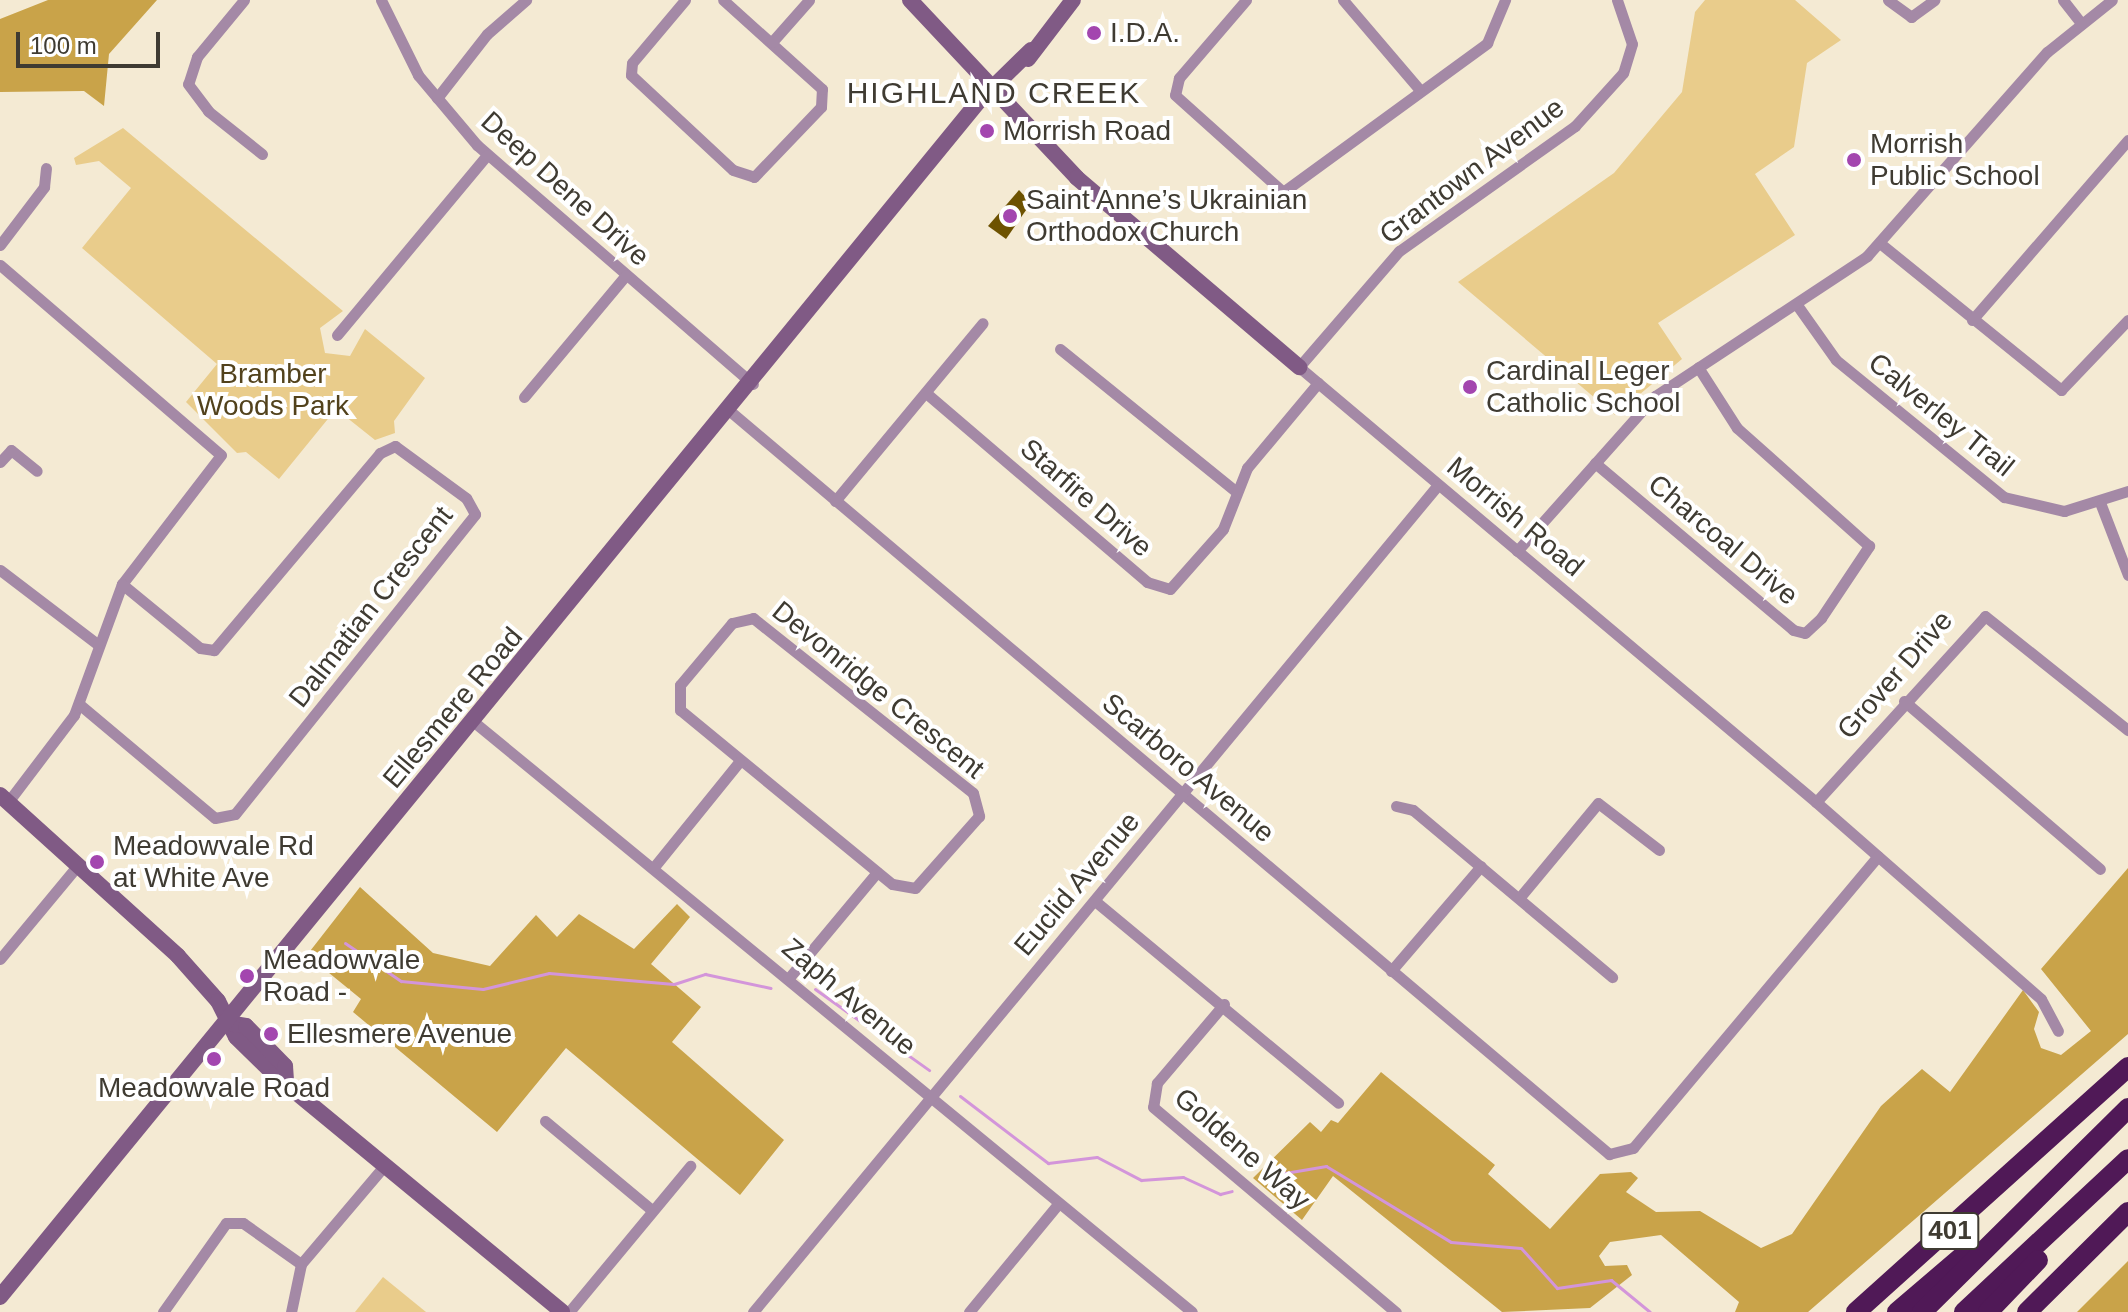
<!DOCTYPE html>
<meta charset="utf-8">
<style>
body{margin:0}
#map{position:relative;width:2128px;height:1312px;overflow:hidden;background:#f4ead3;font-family:Arial,sans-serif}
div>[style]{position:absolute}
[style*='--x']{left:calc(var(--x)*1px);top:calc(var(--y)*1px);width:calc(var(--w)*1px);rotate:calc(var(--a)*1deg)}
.green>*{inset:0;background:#e9cc8b}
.forest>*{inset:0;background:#c9a349}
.stream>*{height:3px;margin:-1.5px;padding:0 1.5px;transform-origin:1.5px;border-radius:1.5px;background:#d395da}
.building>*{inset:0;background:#6d5200}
.street>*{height:11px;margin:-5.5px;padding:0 5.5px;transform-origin:5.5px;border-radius:5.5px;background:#a489a6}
.secondary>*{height:16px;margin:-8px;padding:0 8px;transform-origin:8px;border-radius:8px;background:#805a85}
.highway>*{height:20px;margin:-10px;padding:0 10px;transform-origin:10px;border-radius:10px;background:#501957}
.dots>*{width:22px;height:22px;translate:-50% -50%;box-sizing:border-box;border:4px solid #fff;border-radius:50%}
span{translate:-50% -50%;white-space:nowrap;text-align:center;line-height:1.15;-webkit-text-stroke:8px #fff;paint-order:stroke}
.shield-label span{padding:2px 6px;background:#fff;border:2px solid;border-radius:6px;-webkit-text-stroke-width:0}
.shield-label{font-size:26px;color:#3f3b32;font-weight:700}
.poi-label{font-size:28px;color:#3f3b32}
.left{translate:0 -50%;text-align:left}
.street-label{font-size:28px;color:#3f3b32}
.park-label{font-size:28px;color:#52421c}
.neighbourhood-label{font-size:30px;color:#3f3b32;letter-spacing:2px}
.scale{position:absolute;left:16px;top:32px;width:144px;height:36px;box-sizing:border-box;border:4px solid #3f3b32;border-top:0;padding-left:10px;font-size:24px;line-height:28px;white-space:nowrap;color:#3f3b32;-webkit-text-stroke:6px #fff;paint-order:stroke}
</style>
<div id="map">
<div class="green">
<div style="clip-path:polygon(1705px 0,1795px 0,1841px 40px,1807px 63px,1794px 147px,1755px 174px,1795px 235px,1658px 323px,1682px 359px,1615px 415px,1458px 282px,1614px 173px,1682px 92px,1695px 12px)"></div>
<div style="clip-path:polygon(123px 128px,343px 311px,320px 328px,325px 353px,350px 356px,365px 329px,425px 378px,394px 421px,395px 433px,375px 440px,336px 409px,279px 479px,246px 452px,237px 453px,186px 402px,217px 364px,82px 248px,131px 188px,99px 161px,76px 165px,74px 158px)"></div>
<div style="clip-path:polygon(383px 1277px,426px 1312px,355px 1312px)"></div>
</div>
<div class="forest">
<div style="clip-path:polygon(48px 0,157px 0,109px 54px,104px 106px,84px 91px,0 92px,0 19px)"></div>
<div style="clip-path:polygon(2128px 868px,2128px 1034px,1808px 1312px,1735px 1312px,1739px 1302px,1661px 1235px,1610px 1242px,1599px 1256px,1605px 1266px,1627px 1265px,1632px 1275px,1590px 1308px,1502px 1312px,1333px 1176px,1302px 1220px,1253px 1178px,1310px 1122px,1321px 1132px,1331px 1120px,1338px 1123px,1381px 1072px,1495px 1165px,1488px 1174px,1550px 1229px,1600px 1174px,1631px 1172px,1638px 1178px,1626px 1192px,1656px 1212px,1700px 1211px,1761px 1248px,1792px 1234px,1881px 1106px,1922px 1069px,1950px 1092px,2023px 990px,2039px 1012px,2034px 1029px,2041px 1048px,2061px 1055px,2091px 1031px,2041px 969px)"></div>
<div style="clip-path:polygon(360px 887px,433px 953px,490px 966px,536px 915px,557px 937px,579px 914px,634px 949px,677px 904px,690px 917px,651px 964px,701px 1007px,672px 1042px,784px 1140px,740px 1195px,566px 1048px,497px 1132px,353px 1012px,361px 999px,307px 955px)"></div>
<div style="clip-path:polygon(2128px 1261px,2128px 1312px,2077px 1312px)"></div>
</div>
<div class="stream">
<div style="--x:345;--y:943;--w:68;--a:34.2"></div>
<div style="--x:401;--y:981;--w:82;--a:5.6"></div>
<div style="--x:483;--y:989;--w:68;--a:-13.6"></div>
<div style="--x:549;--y:973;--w:125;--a:5"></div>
<div style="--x:674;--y:984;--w:33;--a:-18"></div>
<div style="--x:705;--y:974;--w:67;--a:12"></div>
<div style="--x:815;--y:989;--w:140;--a:35.4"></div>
<div style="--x:960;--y:1096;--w:111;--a:37.3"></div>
<div style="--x:1048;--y:1163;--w:49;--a:-7"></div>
<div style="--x:1097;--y:1157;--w:50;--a:27.6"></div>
<div style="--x:1141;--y:1180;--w:42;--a:-4.1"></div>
<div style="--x:1183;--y:1177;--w:41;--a:24.7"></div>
<div style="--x:1220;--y:1194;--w:12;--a:-14"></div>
<div style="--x:1273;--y:1175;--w:54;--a:-9.6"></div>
<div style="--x:1326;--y:1166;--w:146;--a:31.3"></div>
<div style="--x:1451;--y:1242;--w:70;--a:4.9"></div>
<div style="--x:1521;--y:1248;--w:54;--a:48"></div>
<div style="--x:1557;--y:1288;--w:55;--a:-8.4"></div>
<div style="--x:1611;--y:1280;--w:50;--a:39.4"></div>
</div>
<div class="building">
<div style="clip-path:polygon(1019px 190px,1031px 203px,1006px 239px,988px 226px)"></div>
</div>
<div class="street">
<div style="--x:244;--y:0;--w:74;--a:129.5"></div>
<div style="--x:197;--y:57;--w:28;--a:108"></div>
<div style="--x:188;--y:84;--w:34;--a:53"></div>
<div style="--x:208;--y:111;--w:69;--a:38.5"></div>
<div style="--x:381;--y:0;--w:84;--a:63.7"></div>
<div style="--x:418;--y:75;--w:92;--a:49.9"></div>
<div style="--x:477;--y:145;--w:365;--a:40.9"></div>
<div style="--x:685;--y:0;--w:82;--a:130.1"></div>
<div style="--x:632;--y:63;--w:12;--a:95"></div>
<div style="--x:631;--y:75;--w:139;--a:43"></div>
<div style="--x:733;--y:170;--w:22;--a:18"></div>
<div style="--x:754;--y:177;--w:97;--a:-46.3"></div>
<div style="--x:821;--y:107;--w:18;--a:-87"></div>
<div style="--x:822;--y:89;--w:133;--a:-138"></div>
<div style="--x:1246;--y:0;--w:103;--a:130.7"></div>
<div style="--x:1179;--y:78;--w:17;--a:103"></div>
<div style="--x:1175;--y:95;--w:145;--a:41.9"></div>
<div style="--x:1283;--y:192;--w:253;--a:-36.1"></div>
<div style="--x:1487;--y:43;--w:47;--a:-67.3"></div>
<div style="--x:1343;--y:0;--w:117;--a:49.5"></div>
<div style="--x:1617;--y:0;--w:46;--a:71.2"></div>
<div style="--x:1632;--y:44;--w:30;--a:107"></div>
<div style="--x:1623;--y:73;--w:72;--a:132.2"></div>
<div style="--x:1575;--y:126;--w:216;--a:144.6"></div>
<div style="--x:1399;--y:251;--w:153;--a:130.8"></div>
<div style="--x:1299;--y:367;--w:676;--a:40.08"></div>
<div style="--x:1816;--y:802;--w:299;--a:41.2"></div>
<div style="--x:2041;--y:999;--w:36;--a:62"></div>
<div style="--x:1888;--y:0;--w:29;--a:36"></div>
<div style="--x:1911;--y:17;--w:29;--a:-36"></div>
<div style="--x:2063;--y:0;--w:29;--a:52"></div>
<div style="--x:772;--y:42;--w:56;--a:-48.6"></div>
<div style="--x:437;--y:98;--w:81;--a:-52"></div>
<div style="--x:487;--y:34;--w:52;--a:-41.1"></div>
<div style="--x:1881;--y:244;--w:232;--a:39"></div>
<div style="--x:2061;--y:390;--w:97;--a:-46.3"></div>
<div style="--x:0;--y:245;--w:73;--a:-52.8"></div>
<div style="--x:44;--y:187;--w:19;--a:-84"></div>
<div style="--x:0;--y:265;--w:291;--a:40.7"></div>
<div style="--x:221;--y:455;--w:163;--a:127.5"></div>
<div style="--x:122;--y:584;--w:140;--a:110.1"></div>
<div style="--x:74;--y:715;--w:109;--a:127.2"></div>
<div style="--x:1797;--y:305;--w:67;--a:54.7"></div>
<div style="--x:1836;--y:360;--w:217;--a:39.2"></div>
<div style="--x:2004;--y:497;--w:62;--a:13.1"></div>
<div style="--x:2064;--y:511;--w:67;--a:-17.4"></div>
<div style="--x:1972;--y:320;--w:238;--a:-49.1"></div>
<div style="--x:337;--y:335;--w:234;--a:-50.2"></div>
<div style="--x:1060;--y:349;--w:224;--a:39"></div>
<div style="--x:926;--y:393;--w:291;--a:40.5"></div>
<div style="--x:1147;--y:582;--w:24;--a:17"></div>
<div style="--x:1170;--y:589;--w:80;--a:-48.5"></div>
<div style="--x:1223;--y:529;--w:66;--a:-68.5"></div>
<div style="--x:1247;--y:468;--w:111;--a:-50.1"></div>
<div style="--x:524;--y:397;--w:158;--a:-50.1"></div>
<div style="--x:731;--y:412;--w:1150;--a:40.2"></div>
<div style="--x:1609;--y:1154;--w:25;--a:-14"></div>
<div style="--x:1633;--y:1148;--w:381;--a:-50"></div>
<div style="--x:0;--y:462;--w:16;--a:-47"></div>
<div style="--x:11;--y:450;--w:33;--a:39"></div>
<div style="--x:1595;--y:463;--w:259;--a:40.1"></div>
<div style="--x:1793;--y:630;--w:12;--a:14"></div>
<div style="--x:1805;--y:633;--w:22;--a:-43"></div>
<div style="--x:1821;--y:618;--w:87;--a:-56.3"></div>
<div style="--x:1869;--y:546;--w:177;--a:-138.2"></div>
<div style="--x:1737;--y:428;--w:72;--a:-122.6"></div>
<div style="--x:835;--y:501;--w:231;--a:-50.3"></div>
<div style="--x:2101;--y:505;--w:75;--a:68.9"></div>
<div style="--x:1517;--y:551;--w:208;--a:-48.3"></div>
<div style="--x:1655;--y:396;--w:254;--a:-33.4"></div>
<div style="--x:1867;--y:256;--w:272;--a:-48.6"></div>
<div style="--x:2047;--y:52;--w:83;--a:-38.7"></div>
<div style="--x:0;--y:570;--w:122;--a:37.3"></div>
<div style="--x:753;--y:618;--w:281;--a:38.5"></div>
<div style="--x:973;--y:793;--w:24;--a:75"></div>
<div style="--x:979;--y:816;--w:96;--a:131.6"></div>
<div style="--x:915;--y:888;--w:23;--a:-170"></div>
<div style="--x:892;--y:884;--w:274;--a:-140.6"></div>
<div style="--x:680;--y:710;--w:25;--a:-90"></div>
<div style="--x:680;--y:685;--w:81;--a:-50"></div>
<div style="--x:732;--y:623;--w:22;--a:-13"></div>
<div style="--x:1904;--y:701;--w:258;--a:40.6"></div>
<div style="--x:79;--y:704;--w:177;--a:40"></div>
<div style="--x:215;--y:818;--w:20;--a:-11"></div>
<div style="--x:235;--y:814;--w:384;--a:-51.3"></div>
<div style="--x:475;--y:514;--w:18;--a:-119"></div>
<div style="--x:466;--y:498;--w:88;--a:-143.8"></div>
<div style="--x:395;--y:446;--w:17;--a:155"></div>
<div style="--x:380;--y:453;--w:258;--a:130.1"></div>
<div style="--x:214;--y:650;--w:14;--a:-172"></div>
<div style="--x:200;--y:648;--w:101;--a:-140.6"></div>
<div style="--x:474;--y:722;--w:929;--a:39.41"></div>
<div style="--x:1816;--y:802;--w:251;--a:-47.7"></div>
<div style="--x:1985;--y:616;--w:183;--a:38.6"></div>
<div style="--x:1396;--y:806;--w:17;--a:13"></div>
<div style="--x:1413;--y:810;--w:260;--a:40"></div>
<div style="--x:654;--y:867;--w:135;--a:-51"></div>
<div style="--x:1520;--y:897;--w:122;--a:-50.3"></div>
<div style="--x:1598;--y:803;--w:77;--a:37.6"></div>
<div style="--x:1095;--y:901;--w:316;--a:39.7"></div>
<div style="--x:0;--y:959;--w:122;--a:-50.3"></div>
<div style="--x:1391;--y:971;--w:138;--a:-49.4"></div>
<div style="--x:788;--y:979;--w:139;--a:-50.2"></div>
<div style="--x:1224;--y:1004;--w:104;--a:130.3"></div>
<div style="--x:1157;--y:1083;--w:24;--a:99"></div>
<div style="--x:1153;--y:1107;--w:318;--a:40.2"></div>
<div style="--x:545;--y:1121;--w:139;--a:39.8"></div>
<div style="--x:163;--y:1312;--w:109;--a:-54.7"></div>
<div style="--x:226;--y:1223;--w:17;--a:0"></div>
<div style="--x:243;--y:1223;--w:71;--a:35.3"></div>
<div style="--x:291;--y:1312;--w:49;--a:-78.2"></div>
<div style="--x:301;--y:1264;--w:128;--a:-49.7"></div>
<div style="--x:569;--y:1312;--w:190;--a:-50.3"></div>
<div style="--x:753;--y:1312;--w:1072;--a:-50.37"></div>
<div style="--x:969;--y:1312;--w:141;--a:-50.5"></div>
</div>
<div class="secondary">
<div style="--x:910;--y:0;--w:244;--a:46.8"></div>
<div style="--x:1077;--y:178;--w:292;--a:40.4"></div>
<div style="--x:1028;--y:59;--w:74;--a:-52.7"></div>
<div style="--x:0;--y:795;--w:240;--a:42.1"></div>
<div style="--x:178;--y:956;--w:60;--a:48.4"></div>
<div style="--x:218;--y:1001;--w:40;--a:63.4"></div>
<div style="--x:236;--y:1037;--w:54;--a:44.3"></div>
<div style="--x:275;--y:1075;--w:372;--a:39.5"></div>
<div style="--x:234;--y:1024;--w:12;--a:9"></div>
<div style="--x:246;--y:1026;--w:56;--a:45.7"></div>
<div style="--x:285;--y:1066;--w:13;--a:86"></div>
<div style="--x:0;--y:1297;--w:1546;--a:-50.7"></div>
<div style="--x:979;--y:101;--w:73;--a:-44.4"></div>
</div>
<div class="highway">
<div style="--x:1856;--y:1312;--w:366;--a:-42"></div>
<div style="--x:1897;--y:1312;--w:88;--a:-40.4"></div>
<div style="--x:1922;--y:1312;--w:290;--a:-44.7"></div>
<div style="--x:1964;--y:1312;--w:224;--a:-43"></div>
<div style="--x:1988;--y:1312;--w:72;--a:-46.1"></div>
<div style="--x:2027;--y:1312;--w:142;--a:-44.7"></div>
</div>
<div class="dots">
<div style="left:1094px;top:33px;background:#a346af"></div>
<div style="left:987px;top:131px;background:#a346af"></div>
<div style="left:1854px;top:160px;background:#a346af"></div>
<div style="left:1010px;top:216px;background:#a346af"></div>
<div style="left:1470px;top:387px;background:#a346af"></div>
<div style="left:97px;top:862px;background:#a346af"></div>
<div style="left:247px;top:976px;background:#a346af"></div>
<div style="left:271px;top:1034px;background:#a346af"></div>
<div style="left:214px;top:1059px;background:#a346af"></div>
</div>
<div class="shield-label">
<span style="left:1950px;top:1231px">401</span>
</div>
<div class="poi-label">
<span class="left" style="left:1110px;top:33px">I.D.A.</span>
<span class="left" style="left:1003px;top:131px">Morrish Road</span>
<span class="left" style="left:1870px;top:160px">Morrish<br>Public School</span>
<span class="left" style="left:1026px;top:216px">Saint Anne’s Ukrainian<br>Orthodox Church</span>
<span class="left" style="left:1486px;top:387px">Cardinal Leger<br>Catholic School</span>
<span class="left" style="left:113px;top:862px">Meadowvale Rd<br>at White Ave</span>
<span class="left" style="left:263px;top:976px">Meadowvale<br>Road -</span>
<span class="left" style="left:287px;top:1034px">Ellesmere Avenue</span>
<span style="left:214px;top:1088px">Meadowvale Road</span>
</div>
<div class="street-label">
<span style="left:1472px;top:171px;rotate:-37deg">Grantown Avenue</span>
<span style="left:565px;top:189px;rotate:42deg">Deep Dene Drive</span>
<span style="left:1941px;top:415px;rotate:39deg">Calverley Trail</span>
<span style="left:1086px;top:498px;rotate:41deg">Starfire Drive</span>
<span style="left:1515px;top:517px;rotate:40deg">Morrish Road</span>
<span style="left:1723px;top:540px;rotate:40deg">Charcoal Drive</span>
<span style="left:371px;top:607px;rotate:-52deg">Dalmatian Crescent</span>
<span style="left:1895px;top:675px;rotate:-49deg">Grover Drive</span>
<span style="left:878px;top:690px;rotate:39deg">Devonridge Crescent</span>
<span style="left:453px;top:708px;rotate:-50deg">Ellesmere Road</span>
<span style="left:1188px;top:768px;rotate:40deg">Scarboro Avenue</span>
<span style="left:1077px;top:884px;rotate:-50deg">Euclid Avenue</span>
<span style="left:849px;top:997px;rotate:40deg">Zaph Avenue</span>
<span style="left:1242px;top:1149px;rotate:41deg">Goldene Way</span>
</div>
<div class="park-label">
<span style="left:273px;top:390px">Bramber<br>Woods Park</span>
</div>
<div class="neighbourhood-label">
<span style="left:994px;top:93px">HIGHLAND CREEK</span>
</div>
<div class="scale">100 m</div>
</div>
